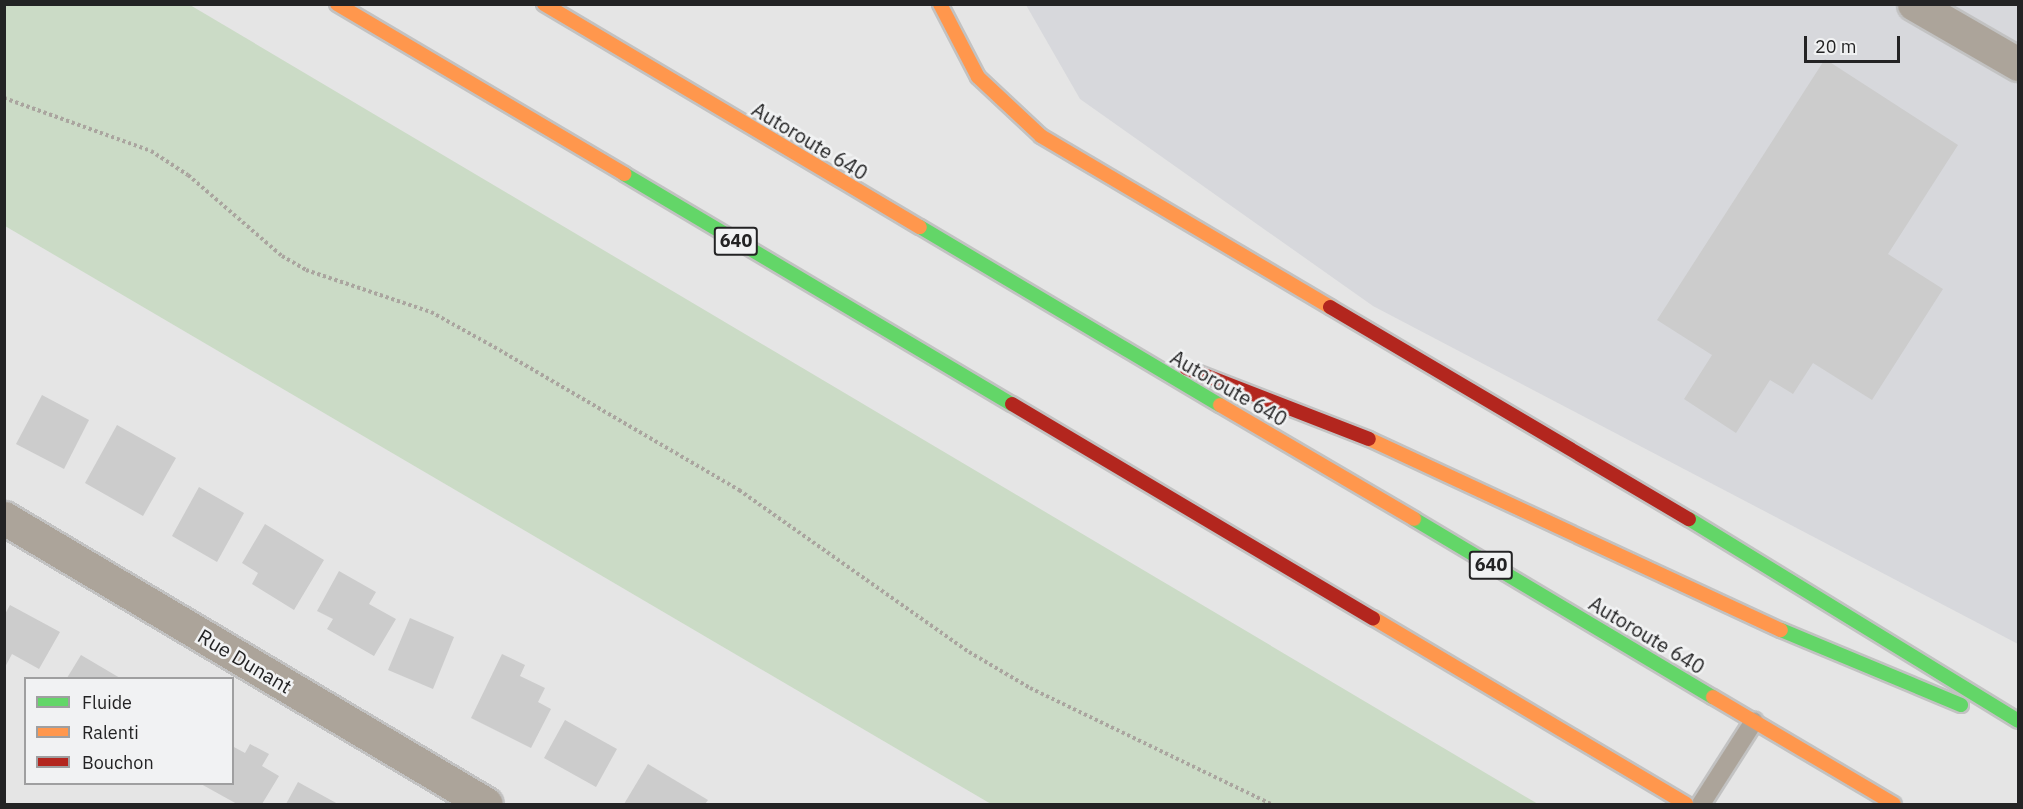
<!DOCTYPE html>
<style>
body{margin:0}
#map{position:relative;width:2023px;height:809px;overflow:hidden;background:#e5e5e5;font-family:"IBM Plex Sans",sans-serif}
div>[style]{position:absolute}
[style*='--x']{left:calc(var(--x)*1px);top:calc(var(--y)*1px);width:calc(var(--w)*1px);rotate:calc(var(--a)*1deg)}
.built>*{inset:0;background:#d7d8dc}
.green>*{inset:0;background:#cbdbc6}
.building>*{inset:0;background:#ccc}
.path>*{height:4px;margin-top:-2px;transform-origin:0;background:repeating-linear-gradient(90deg,#aaa59f 0 3px,transparent 0 6px)}
.roads{filter:drop-shadow(2px 0 #c2c2c2) drop-shadow(-2px 0 #c2c2c2) drop-shadow(0 2px #c2c2c2) drop-shadow(0 -2px #c2c2c2)}
.lane>*{height:18px;margin:-9px;padding:0 9px;transform-origin:9px;border-radius:9px;background:#aca49a}
.street>*{height:33px;margin:-16.5px;padding:0 16.5px;transform-origin:16.5px;border-radius:16.5px;background:#aca49a}
.fast>*{height:14px;margin:-7px;padding:0 7px;transform-origin:7px;border-radius:7px;background:#63d668}
.slow>*{height:14px;margin:-7px;padding:0 7px;transform-origin:7px;border-radius:7px;background:#ff974d}
.jam>*{height:14px;margin:-7px;padding:0 7px;transform-origin:7px;border-radius:7px;background:#b3261e}
span{translate:-50% -50%;white-space:nowrap;text-align:center;line-height:1.15;-webkit-text-stroke:5px #f1f2f3;paint-order:stroke}
.shield-label span{padding:2px 4px;background:#f1f2f3;border:2px solid;border-radius:4px;-webkit-text-stroke-width:0}
.shield-label{font-size:18px;color:#232324;font-weight:700}
.street-label{font-size:20px;color:#232324}
.frame{position:absolute;inset:0;border:6px solid #232324;pointer-events:none}
.legend{position:absolute;left:24px;top:677px;width:210px;height:108px;box-sizing:border-box;background:#f1f2f3;border:2px solid #9f9fa0;margin:0;padding:8px 10px;list-style:none;font-size:18px;color:#232324}
.legend li{display:flex;align-items:center;gap:12px;height:30px}
.legend b{width:30px;border:2px solid #9f9fa0}
.scale{position:absolute;left:1804px;top:36px;width:96px;height:27px;box-sizing:border-box;border:3px solid #232324;border-top:0;padding-left:8px;font-size:18px;line-height:21px;white-space:nowrap;color:#232324;-webkit-text-stroke:4px #f1f2f3;paint-order:stroke}
</style>
<div id="map">
<div class="built">
<div style="clip-path:polygon(1026px 5px,2018px 5px,2018px 644px,1373px 306px,1080px 99px)"></div>
</div>
<div class="green">
<div style="clip-path:polygon(5px 4px,190px 5px,1538px 804px,991px 804px,5px 226px)"></div>
</div>
<div class="building">
<div style="clip-path:polygon(1825px 59px,1958px 145px,1888px 254px,1943px 289px,1872px 400px,1813px 363px,1793px 394px,1770px 380px,1736px 433px,1684px 399px,1712px 355px,1657px 320px)"></div>
<div style="clip-path:polygon(42px 395px,89px 420px,64px 469px,16px 444px)"></div>
<div style="clip-path:polygon(117px 425px,176px 458px,143px 516px,85px 483px)"></div>
<div style="clip-path:polygon(199px 487px,244px 513px,217px 562px,172px 536px)"></div>
<div style="clip-path:polygon(265px 524px,324px 560px,294px 610px,252px 584px,258px 573px,242px 563px)"></div>
<div style="clip-path:polygon(339px 571px,376px 592px,369px 604px,396px 619px,374px 656px,327px 629px,333px 619px,317px 611px)"></div>
<div style="clip-path:polygon(10px 605px,60px 632px,39px 669px,12px 654px,4px 669px,4px 616px)"></div>
<div style="clip-path:polygon(410px 618px,454px 637px,433px 689px,388px 670px)"></div>
<div style="clip-path:polygon(502px 654px,525px 665px,520px 676px,545px 688px,538px 702px,551px 709px,531px 748px,471px 718px)"></div>
<div style="clip-path:polygon(81px 655px,120px 678px,67px 678px)"></div>
<div style="clip-path:polygon(565px 720px,617px 749px,596px 787px,544px 758px)"></div>
<div style="clip-path:polygon(250px 744px,269px 754px,262px 766px,279px 776px,262px 804px,237px 804px,201px 784px,232px 784px,232px 746px,245px 753px)"></div>
<div style="clip-path:polygon(648px 764px,708px 800px,705px 804px,624px 804px)"></div>
<div style="clip-path:polygon(298px 782px,338px 804px,286px 804px)"></div>
</div>
<div class="path">
<div style="--x:4;--y:98;--w:156;--a:19.8"></div>
<div style="--x:151;--y:151;--w:44;--a:33"></div>
<div style="--x:188;--y:175;--w:124;--a:40.8"></div>
<div style="--x:282;--y:256;--w:28;--a:30"></div>
<div style="--x:306;--y:270;--w:132;--a:18.6"></div>
<div style="--x:431;--y:312;--w:66;--a:28.9"></div>
<div style="--x:489;--y:344;--w:290;--a:30.3"></div>
<div style="--x:739;--y:490;--w:281;--a:35.2"></div>
<div style="--x:969;--y:652;--w:71;--a:30.5"></div>
<div style="--x:1030;--y:688;--w:267;--a:25.7"></div>
</div>
<div class="roads">
<div class="lane">
<div style="--x:1701;--y:804;--w:98;--a:-57.4"></div>
</div>
<div class="street">
<div style="--x:1914;--y:4;--w:120;--a:30"></div>
<div style="--x:4;--y:518;--w:560;--a:30.68"></div>
</div>
<div class="fast">
<div style="--x:624;--y:174;--w:451;--a:30.7"></div>
<div style="--x:920;--y:227;--w:349;--a:30.7"></div>
<div style="--x:1414;--y:519;--w:348;--a:30.8"></div>
<div style="--x:1689;--y:519;--w:386;--a:31.5"></div>
<div style="--x:1781;--y:630;--w:195;--a:22.6"></div>
</div>
<div class="slow">
<div style="--x:337;--y:4;--w:334;--a:30.6"></div>
<div style="--x:544;--y:4;--w:437;--a:30.7"></div>
<div style="--x:940;--y:4;--w:82;--a:62.5"></div>
<div style="--x:978;--y:77;--w:86;--a:43.1"></div>
<div style="--x:1041;--y:136;--w:336;--a:30.6"></div>
<div style="--x:1220;--y:405;--w:225;--a:30.4"></div>
<div style="--x:1369;--y:439;--w:454;--a:24.9"></div>
<div style="--x:1373;--y:618;--w:364;--a:30.7"></div>
<div style="--x:1713;--y:697;--w:210;--a:30.6"></div>
</div>
<div class="jam">
<div style="--x:1330;--y:307;--w:417;--a:30.6"></div>
<div style="--x:1186;--y:368;--w:196;--a:21.2"></div>
<div style="--x:1012;--y:404;--w:420;--a:30.7"></div>
</div>
</div>
<div class="shield-label">
<span style="left:736px;top:241px">640</span>
<span style="left:1491px;top:565px">640</span>
</div>
<div class="street-label">
<span style="left:810px;top:141px;rotate:31deg">Autoroute 640</span>
<span style="left:1229px;top:388px;rotate:30deg">Autoroute 640</span>
<span style="left:1647px;top:635px;rotate:31deg">Autoroute 640</span>
<span style="left:245px;top:661px;rotate:31deg">Rue Dunant</span>
</div>
<div class="frame"></div>
<ul class="legend">
<li><b style="height:8px;background:#63d668"></b>Fluide</li>
<li><b style="height:8px;background:#ff974d"></b>Ralenti</li>
<li><b style="height:8px;background:#b3261e"></b>Bouchon</li>
</ul>
<div class="scale">20 m</div>
</div>
